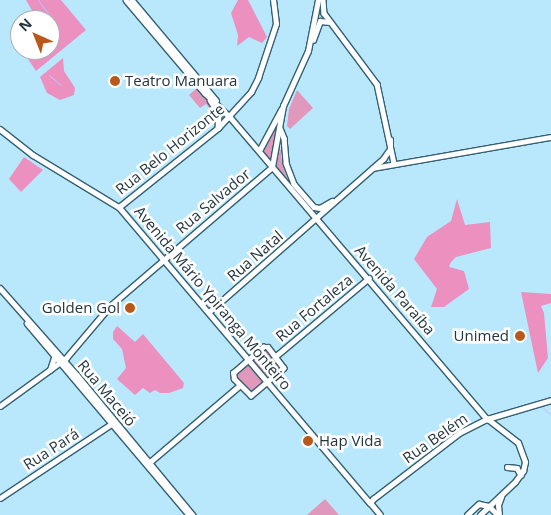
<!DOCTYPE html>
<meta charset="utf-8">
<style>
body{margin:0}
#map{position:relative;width:551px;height:515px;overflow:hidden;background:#b9e8fd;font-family:"Open Sans",sans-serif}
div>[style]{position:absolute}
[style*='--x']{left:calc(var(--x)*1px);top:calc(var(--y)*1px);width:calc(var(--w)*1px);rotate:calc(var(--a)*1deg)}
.green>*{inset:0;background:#e098bd}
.forest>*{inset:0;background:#ec90c0}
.stream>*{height:1px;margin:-0.5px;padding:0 0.5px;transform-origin:0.5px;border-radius:0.5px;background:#c2bef4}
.roads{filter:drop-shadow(1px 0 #356072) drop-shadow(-1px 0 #356072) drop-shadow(0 1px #356072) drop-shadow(0 -1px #356072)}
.secondary>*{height:4.5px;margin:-2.25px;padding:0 2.25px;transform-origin:2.25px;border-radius:2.25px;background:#fff}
.primary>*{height:4.5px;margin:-2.25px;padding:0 2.25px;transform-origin:2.25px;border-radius:2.25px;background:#fff}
.dots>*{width:14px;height:14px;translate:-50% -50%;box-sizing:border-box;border:2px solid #fff;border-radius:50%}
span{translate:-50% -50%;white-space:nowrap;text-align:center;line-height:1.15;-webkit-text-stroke:5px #fff;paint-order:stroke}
.poi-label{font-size:15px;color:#24363e}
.left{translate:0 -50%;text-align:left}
.right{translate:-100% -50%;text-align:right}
.street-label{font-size:15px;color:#24363e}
.north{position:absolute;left:10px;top:10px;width:50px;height:50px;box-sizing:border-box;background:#fff;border:1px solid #a7afb2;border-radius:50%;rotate:316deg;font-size:14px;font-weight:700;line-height:20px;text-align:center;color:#24363e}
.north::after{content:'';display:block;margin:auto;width:18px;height:22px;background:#ba581b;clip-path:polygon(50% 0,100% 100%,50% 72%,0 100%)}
</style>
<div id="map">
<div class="green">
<div style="clip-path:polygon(198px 87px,218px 113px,216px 125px,209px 116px,213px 112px,206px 104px,200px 108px,189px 95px)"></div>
<div style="clip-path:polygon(297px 90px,313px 108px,290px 129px,287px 126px,289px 109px)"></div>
<div style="clip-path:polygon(277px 121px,274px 148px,281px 150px,282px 163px,289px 184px,276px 167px,279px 153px,274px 151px,270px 160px,262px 153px)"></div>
<div style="clip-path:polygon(266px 347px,282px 366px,251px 393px,235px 375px)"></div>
<div style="clip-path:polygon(325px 499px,339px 515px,307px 515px)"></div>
</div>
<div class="forest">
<div style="clip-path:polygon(26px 0,61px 0,86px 30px,36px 71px,22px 50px,50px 50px,50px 20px,31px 20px,34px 14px)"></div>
<div style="clip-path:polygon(238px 0,248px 0,267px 37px,262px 43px,249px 37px,237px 46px,238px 35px,231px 13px)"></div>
<div style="clip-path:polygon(63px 58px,64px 71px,75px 88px,74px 95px,60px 100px,47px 93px,40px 77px)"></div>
<div style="clip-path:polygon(24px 157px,43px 170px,21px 192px,9px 179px)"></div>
<div style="clip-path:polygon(457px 199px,465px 225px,490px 222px,491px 248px,456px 257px,451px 262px,449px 267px,464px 271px,469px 289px,444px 307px,431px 307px,437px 289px,414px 259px,427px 237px,451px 221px)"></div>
<div style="clip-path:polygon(521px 292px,551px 294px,551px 303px,541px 306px,544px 313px,548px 358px,538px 373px)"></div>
<div style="clip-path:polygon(117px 326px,135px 342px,143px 334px,184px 383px,183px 388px,169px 393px,160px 393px,155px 390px,150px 393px,143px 388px,135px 395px,117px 379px,126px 368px,122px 349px,113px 339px,113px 332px)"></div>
</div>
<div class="stream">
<div style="--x:38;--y:0;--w:21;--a:53"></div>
<div style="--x:51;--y:17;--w:3;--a:108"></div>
<div style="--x:35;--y:50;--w:7;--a:74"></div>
<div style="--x:49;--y:75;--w:16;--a:40"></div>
<div style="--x:541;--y:406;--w:13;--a:42"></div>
</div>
<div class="roads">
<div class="secondary">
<div style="--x:126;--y:0;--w:122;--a:49.7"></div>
<div style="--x:205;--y:93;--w:35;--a:44"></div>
<div style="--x:230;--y:117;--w:397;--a:49.6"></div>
<div style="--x:132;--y:0;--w:131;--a:50"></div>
<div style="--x:323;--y:0;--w:13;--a:86"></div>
<div style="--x:324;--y:13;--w:89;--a:53.3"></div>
<div style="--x:377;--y:84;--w:81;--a:77.9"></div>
<div style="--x:313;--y:40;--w:20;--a:-70"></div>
<div style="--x:320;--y:21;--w:9;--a:6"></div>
<div style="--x:210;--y:100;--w:17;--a:57"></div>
<div style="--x:219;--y:114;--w:13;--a:94"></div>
<div style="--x:280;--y:128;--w:11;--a:68"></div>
<div style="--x:284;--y:138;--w:25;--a:85"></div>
<div style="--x:286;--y:163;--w:22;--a:69"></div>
<div style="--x:294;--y:184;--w:30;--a:49"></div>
<div style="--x:314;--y:207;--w:6;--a:9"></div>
<div style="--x:320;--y:208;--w:14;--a:-30"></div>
<div style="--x:0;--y:129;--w:42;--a:38.2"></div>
<div style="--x:33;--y:155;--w:100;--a:31.2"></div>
<div style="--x:119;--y:207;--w:388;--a:49.7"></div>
<div style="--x:259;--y:151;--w:47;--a:-61.8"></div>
<div style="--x:272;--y:167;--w:62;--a:-79.8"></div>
<div style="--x:283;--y:106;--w:60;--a:-65.6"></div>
<div style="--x:308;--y:51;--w:52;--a:-78.9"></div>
<div style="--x:373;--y:168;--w:181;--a:-9.9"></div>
<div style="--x:119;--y:207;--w:127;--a:-38.6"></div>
<div style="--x:218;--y:128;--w:49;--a:-47.5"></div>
<div style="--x:251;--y:92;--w:16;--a:-63"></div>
<div style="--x:258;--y:78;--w:57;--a:-71.6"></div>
<div style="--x:276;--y:24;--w:24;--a:-97"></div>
<div style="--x:0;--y:288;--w:116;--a:48.5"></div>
<div style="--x:77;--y:375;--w:182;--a:50.4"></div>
<div style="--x:209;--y:312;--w:232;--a:-41.3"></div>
<div style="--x:383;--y:159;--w:12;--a:-55"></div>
<div style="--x:390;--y:149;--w:9;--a:-90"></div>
<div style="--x:27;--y:323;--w:251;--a:49.8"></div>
<div style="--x:263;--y:347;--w:5;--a:0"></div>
<div style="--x:268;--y:347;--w:26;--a:53"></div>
<div style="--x:284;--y:368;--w:43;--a:139.7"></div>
<div style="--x:251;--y:396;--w:24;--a:-135"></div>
<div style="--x:234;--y:379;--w:6;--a:-99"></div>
<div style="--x:233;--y:373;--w:40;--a:-41"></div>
<div style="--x:276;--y:356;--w:121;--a:-40"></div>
<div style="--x:50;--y:370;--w:16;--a:-72"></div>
<div style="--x:0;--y:406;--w:82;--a:-36"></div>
<div style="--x:66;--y:358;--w:68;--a:-49.8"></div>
<div style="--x:110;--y:306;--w:213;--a:-40.6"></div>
<div style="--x:150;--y:462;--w:118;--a:-40.5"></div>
<div style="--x:0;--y:498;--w:136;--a:-33.6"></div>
<div style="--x:489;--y:506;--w:13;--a:45"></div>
</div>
<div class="primary">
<div style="--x:507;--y:467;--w:10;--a:6"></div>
<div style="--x:517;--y:468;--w:8;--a:60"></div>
<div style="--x:380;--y:515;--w:16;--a:-130"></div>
<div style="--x:370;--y:503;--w:5;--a:-53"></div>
<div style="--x:373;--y:499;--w:108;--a:-37.5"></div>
<div style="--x:459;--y:433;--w:31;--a:-27"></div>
<div style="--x:487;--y:419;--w:67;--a:-16.5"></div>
<div style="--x:467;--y:515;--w:16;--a:-43"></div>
<div style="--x:479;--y:504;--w:10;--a:11"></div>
<div style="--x:480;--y:515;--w:48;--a:-43.3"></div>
<div style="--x:515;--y:482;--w:14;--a:-54"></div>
<div style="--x:523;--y:471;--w:9;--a:-77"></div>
<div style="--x:525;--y:462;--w:20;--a:-110"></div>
<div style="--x:518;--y:443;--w:39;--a:-142"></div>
<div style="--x:499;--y:515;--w:10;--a:-96"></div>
<div style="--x:498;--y:505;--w:9;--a:-69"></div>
</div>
</div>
<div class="dots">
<div style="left:115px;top:81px;background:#ba581b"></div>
<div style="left:130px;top:308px;background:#ba581b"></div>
<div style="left:520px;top:336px;background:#ba581b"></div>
<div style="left:308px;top:441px;background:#ba581b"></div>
</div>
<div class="poi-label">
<span class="left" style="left:125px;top:81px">Teatro Manuara</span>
<span class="right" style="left:120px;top:308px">Golden Gol</span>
<span class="right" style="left:509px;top:336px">Unimed</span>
<span class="left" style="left:319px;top:441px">Hap Vida</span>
</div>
<div class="street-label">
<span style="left:170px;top:149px;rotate:-39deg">Rua Belo Horizonte</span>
<span style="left:213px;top:201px;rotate:-40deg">Rua Salvador</span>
<span style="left:255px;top:256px;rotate:-41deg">Rua Natal</span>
<span style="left:395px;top:290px;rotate:49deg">Avenida Paraíba</span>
<span style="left:213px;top:298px;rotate:50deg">Avenida Mário Ypiranga Monteiro</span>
<span style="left:314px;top:308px;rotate:-40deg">Rua Fortaleza</span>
<span style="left:107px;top:393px;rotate:50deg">Rua Maceió</span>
<span style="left:435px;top:438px;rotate:-35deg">Rua Belém</span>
<span style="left:51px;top:449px;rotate:-33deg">Rua Pará</span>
</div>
<div class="north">N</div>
</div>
